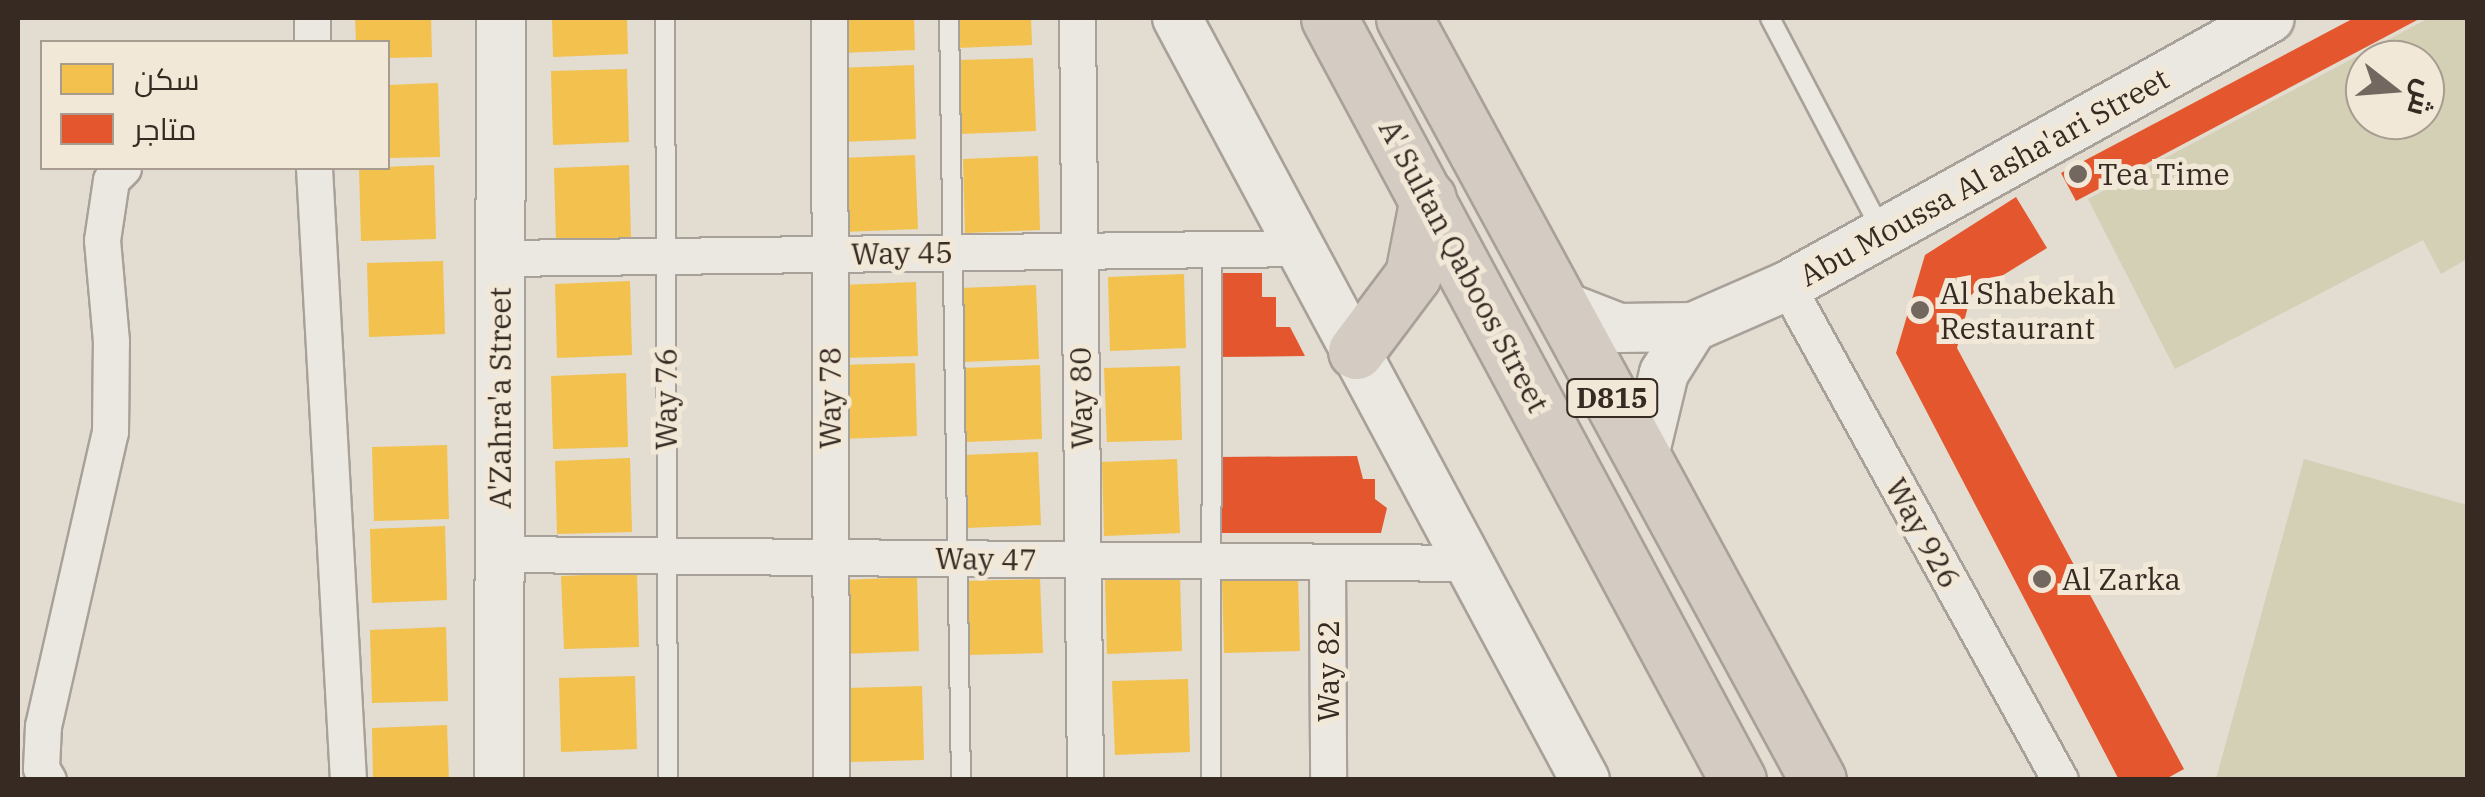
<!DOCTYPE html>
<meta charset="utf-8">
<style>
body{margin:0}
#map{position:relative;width:2485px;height:797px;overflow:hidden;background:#e2dcd1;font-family:"IBM Plex Serif",Cairo,serif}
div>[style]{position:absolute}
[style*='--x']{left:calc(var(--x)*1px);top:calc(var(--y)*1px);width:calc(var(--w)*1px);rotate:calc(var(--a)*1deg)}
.green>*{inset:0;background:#d3d0b5}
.homes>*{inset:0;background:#f2c14e}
.shops>*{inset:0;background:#e4572e}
.roads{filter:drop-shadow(2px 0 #a8a199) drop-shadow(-2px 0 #a8a199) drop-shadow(0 2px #a8a199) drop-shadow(0 -2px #a8a199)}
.lane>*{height:18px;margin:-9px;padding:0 9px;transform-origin:9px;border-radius:9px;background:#ebe7e1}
.street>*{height:35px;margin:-17.5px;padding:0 17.5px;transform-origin:17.5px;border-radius:17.5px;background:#ebe7e1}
.secondary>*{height:48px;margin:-24px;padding:0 24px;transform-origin:24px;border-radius:24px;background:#ebe7e1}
.highway>*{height:55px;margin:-27.5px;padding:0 27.5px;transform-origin:27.5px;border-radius:27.5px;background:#d4ccc2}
.dots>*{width:28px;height:28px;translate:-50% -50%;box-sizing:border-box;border:5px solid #f2e8d8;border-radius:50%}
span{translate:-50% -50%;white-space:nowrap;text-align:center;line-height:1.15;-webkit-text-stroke:10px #f2e8d8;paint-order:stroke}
.shield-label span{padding:2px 8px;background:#f2e8d8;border:2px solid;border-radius:8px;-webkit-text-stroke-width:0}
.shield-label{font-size:28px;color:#362a22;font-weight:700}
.poi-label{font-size:30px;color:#362a22}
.left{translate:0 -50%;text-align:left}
.street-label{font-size:30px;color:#362a22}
.frame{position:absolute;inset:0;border:20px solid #362a22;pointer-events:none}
.legend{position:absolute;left:40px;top:40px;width:350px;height:130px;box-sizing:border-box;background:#f2e8d8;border:2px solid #a79c8f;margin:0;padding:12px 18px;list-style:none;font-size:30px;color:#362a22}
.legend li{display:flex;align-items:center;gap:20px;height:50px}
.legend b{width:50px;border:2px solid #a79c8f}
.north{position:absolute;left:2345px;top:40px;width:100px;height:100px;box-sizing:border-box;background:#f2e8d8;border:2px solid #a79c8f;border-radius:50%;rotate:107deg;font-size:28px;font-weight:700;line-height:40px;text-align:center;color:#362a22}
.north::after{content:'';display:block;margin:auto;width:35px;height:45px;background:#72685f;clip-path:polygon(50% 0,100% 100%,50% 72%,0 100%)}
</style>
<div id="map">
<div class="green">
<div style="clip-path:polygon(evenodd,2429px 18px,2467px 18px,2467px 259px,2441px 274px,2423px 240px,2175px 369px,2088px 199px,2429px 18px,2365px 60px,2425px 60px,2425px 120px,2365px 120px,2365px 60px)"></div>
<div style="clip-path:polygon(2304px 459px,2467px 505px,2467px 779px,2216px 779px)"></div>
</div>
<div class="homes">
<div style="clip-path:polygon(355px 18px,431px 18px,432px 57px,388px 58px,388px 42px,356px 42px)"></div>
<div style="clip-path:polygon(552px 18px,627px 18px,628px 54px,553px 57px)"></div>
<div style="clip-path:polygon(839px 18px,914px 18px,915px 50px,840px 53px)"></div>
<div style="clip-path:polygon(956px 18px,1031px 18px,1032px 45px,957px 48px)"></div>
<div style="clip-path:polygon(1033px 58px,1036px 131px,960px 134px,958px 60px)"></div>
<div style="clip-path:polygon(914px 65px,916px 139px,841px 142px,838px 68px)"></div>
<div style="clip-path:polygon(627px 69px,629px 142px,553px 145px,551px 71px)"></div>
<div style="clip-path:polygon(438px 83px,440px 157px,388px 158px,388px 85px)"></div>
<div style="clip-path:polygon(915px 155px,918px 229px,843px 232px,840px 158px)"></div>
<div style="clip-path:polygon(1038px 156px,1040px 230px,965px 233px,963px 159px)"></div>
<div style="clip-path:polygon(434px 165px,436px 239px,361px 241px,359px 168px)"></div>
<div style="clip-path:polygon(629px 165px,631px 239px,556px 242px,554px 168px)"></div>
<div style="clip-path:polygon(443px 261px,445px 334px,369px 337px,367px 263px)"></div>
<div style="clip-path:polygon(1184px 274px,1186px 348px,1110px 351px,1108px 277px)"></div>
<div style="clip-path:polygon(630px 281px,632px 355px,557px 358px,555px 284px)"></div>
<div style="clip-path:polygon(916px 282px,918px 356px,843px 358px,841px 285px)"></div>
<div style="clip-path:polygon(1036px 285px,1039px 359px,963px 362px,961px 288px)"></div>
<div style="clip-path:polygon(915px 363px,917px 436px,842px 439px,840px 365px)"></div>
<div style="clip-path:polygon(1040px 365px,1042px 439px,966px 442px,964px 368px)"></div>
<div style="clip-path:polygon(1180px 366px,1182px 440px,1107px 442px,1104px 368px)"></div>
<div style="clip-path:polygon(626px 373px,628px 447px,553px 449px,551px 376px)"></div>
<div style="clip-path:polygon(447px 445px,449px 519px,374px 521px,372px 447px)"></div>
<div style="clip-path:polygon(1038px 452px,1041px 525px,965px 528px,963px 455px)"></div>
<div style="clip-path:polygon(630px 458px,632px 532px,557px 534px,555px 461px)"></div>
<div style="clip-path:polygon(1177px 459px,1180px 533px,1104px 536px,1102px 462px)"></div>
<div style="clip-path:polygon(445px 526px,447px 600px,372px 603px,370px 529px)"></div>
<div style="clip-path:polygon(637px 573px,639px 647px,564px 649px,561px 576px)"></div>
<div style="clip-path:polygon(917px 577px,919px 651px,844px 654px,842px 580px)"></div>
<div style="clip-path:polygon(1180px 577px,1182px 651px,1107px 654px,1105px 580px)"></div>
<div style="clip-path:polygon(1298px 577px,1300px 651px,1224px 653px,1222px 579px)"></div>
<div style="clip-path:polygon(1040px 579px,1043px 653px,967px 655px,965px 581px)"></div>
<div style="clip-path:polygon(446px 627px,448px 701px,372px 703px,370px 630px)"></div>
<div style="clip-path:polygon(635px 676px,637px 749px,561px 752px,559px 678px)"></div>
<div style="clip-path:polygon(1188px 679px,1190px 752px,1115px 755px,1112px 681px)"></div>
<div style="clip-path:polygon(922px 686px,924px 760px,849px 762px,846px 688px)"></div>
<div style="clip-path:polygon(447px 725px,449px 780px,373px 780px,372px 728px)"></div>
</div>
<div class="shops">
<div style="clip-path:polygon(2354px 18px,2421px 18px,2076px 201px,2061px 173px)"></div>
<div style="clip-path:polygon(2016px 197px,2047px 248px,1971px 295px,1957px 348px,2184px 769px,2164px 780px,2119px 780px,1896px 353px,1925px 255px)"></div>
<div style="clip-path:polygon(1216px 273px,1262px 273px,1262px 297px,1276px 297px,1276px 327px,1290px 327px,1305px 356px,1217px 357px)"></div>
<div style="clip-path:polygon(1357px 456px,1363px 479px,1375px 479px,1375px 499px,1387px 508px,1381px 533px,1217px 533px,1218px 457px)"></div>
</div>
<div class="roads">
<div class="lane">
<div style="--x:665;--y:18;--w:762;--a:89.77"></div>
<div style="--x:949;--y:18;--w:762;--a:89.1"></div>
<div style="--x:1770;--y:18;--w:238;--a:62.3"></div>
<div style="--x:1211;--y:780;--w:530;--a:-89.89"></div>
</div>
<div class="street">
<div style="--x:829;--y:18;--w:762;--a:89.85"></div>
<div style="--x:1077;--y:18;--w:762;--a:89.4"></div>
<div style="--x:312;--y:42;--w:24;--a:-90"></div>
<div style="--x:314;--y:168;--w:613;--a:86.82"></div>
<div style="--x:500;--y:258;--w:804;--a:-0.71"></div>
<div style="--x:1787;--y:286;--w:564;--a:61.07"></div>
<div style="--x:500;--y:554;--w:972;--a:0.53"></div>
<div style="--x:1327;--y:562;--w:218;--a:89.7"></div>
<div style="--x:48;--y:780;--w:14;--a:-120"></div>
<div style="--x:41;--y:768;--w:42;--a:-87.3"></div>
<div style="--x:43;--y:726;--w:302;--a:-77.2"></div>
<div style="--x:110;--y:432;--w:91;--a:-89.4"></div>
<div style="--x:111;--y:341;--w:101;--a:-95.1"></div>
<div style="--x:102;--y:240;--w:61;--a:-81.5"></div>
<div style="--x:111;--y:180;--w:17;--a:-45"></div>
</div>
<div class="secondary">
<div style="--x:1177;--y:18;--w:864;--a:61.83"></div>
<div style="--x:1563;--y:306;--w:60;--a:21.4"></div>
<div style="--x:1619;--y:328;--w:74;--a:-0.8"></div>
<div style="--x:1693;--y:327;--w:103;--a:-23.6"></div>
<div style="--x:1787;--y:286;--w:552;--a:-29.02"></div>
<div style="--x:1644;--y:456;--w:85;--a:-76.5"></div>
<div style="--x:1664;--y:373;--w:54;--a:-57.8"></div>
<div style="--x:499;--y:780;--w:762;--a:-89.85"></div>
</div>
<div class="highway">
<div style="--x:1329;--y:18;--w:865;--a:61.78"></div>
<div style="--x:1404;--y:18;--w:867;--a:61.48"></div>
<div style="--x:1356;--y:351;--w:95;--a:-53.1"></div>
<div style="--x:1413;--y:275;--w:78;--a:-79"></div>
</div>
</div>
<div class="dots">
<div style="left:2078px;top:174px;background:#72685f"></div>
<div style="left:1920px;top:310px;background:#72685f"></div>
<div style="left:2042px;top:579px;background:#72685f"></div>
</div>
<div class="shield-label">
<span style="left:1612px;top:398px">D815</span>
</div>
<div class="poi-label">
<span class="left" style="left:2098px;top:174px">Tea Time</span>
<span class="left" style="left:1940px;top:310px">Al Shabekah<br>Restaurant</span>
<span class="left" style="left:2062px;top:579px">Al Zarka</span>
</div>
<div class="street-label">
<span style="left:1984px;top:177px;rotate:-29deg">Abu Moussa Al asha'ari Street</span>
<span style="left:902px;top:253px;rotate:-1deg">Way 45</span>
<span style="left:1464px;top:266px;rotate:62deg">A' Sultan Qaboos Street</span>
<span style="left:500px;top:398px;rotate:-90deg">A'Zahra'a Street</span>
<span style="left:830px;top:398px;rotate:-90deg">Way 78</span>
<span style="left:1081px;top:398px;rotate:-91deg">Way 80</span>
<span style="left:666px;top:399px;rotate:-90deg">Way 76</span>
<span style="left:1923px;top:533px;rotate:61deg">Way 926</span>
<span style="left:986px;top:559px;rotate:1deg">Way 47</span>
<span style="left:1328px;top:671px;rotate:-90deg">Way 82</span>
</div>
<div class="frame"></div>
<ul class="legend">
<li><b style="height:28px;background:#f2c14e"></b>سكن</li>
<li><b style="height:28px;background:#e4572e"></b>متاجر</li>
</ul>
<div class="north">ش</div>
</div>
